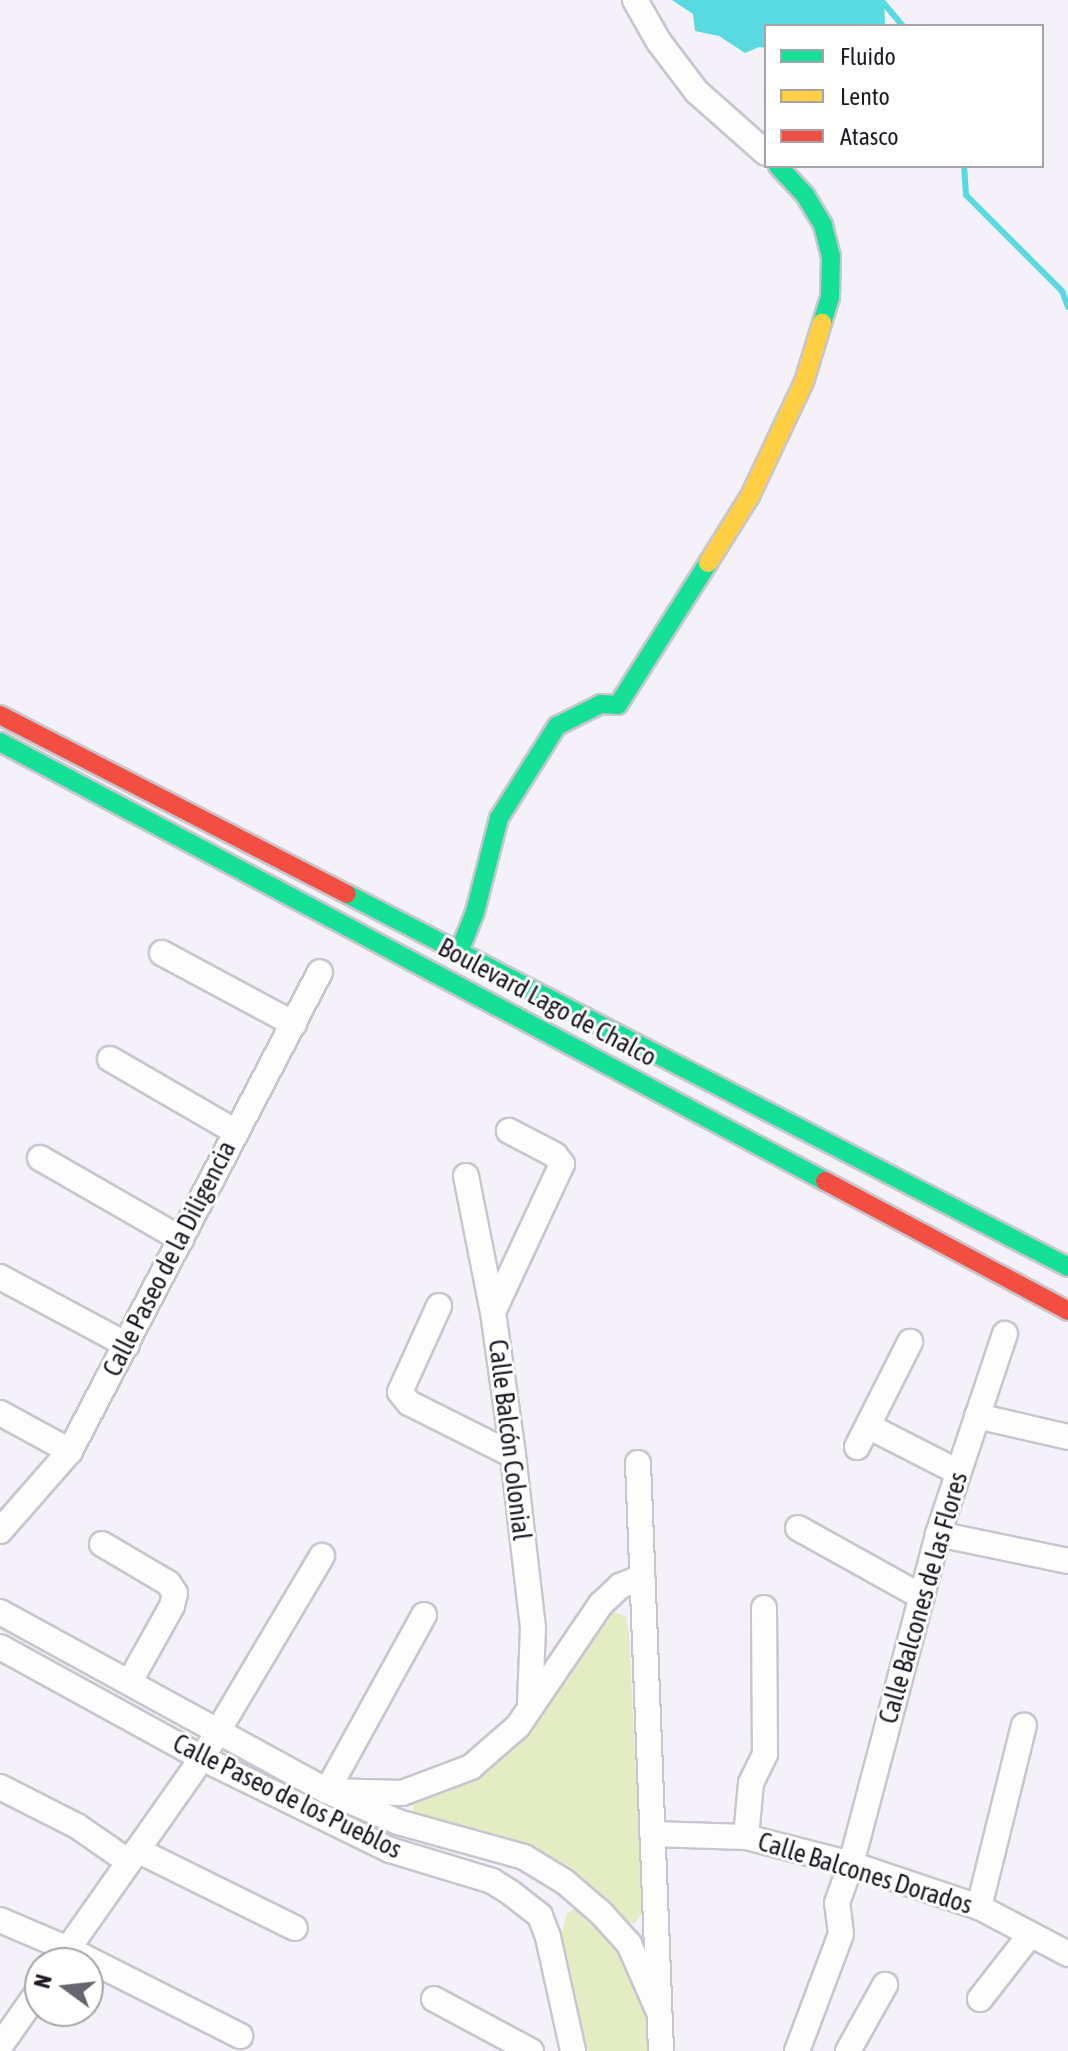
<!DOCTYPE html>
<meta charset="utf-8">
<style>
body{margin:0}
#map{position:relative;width:1068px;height:2051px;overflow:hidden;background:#f4f2f8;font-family:"Asap Condensed",sans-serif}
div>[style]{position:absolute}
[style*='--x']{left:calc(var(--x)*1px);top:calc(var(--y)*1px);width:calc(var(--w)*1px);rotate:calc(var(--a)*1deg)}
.green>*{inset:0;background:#e3ecc3}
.water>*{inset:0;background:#59d9e0}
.stream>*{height:6px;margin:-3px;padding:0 3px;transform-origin:3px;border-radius:3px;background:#59d9e0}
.roads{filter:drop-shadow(2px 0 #c9c5ce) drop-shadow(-2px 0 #c9c5ce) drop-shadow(0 2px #c9c5ce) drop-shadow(0 -2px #c9c5ce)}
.street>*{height:24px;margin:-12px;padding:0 12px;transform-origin:12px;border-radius:12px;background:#fdfdfe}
.fast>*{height:18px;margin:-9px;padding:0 9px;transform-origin:9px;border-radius:9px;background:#16e098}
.slow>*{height:18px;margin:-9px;padding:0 9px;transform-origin:9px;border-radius:9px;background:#ffcf43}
.jam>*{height:18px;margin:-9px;padding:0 9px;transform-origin:9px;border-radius:9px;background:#f24e42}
span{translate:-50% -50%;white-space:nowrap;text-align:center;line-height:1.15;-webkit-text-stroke:6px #fff;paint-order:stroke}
.street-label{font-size:26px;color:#1e1925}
.legend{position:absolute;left:764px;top:24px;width:280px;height:144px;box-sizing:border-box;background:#fff;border:2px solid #a5a3a8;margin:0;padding:10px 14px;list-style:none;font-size:24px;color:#1e1925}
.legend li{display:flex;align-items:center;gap:16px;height:40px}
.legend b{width:40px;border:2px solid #a5a3a8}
.north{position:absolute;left:24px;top:1947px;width:80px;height:80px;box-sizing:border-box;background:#fff;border:2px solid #a5a3a8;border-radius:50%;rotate:285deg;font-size:22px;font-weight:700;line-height:32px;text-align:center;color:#1e1925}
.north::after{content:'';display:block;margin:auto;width:28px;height:36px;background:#69656f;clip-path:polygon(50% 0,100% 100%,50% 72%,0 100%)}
</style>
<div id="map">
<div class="green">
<div style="clip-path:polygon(608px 1610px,626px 1616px,629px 1635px,643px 1912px,634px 1924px,618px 1919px,586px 1887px,411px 1821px,414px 1802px,469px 1780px,513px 1748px)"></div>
<div style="clip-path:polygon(579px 1907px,615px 1947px,647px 2010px,649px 2051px,588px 2051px,560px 1940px,567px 1913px)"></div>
</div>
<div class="water">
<div style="clip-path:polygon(672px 0,884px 0,885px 23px,883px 26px,766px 26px,766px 48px,759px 47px,745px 53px,719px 36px,695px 31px,693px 14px)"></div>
</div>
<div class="stream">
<div style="--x:881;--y:0;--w:34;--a:50"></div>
<div style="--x:964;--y:166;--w:29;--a:86"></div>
<div style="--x:966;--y:195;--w:136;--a:45"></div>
<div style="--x:1062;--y:291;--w:17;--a:69"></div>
</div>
<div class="roads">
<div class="street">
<div style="--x:635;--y:0;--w:48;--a:60.3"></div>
<div style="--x:659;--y:42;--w:63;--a:52.8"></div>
<div style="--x:697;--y:92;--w:92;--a:41.5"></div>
<div style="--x:162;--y:953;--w:150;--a:28.3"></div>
<div style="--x:110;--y:1059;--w:146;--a:30.1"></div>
<div style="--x:40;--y:1158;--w:163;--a:29.9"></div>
<div style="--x:466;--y:1176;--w:139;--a:78.8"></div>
<div style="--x:493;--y:1312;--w:144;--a:82"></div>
<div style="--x:513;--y:1455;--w:174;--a:83.4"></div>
<div style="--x:533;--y:1628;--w:76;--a:92.3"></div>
<div style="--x:0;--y:1277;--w:144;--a:28.2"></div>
<div style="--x:439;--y:1306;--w:94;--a:114.4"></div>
<div style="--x:400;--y:1392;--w:14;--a:51"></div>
<div style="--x:409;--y:1403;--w:116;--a:26.6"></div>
<div style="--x:493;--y:1312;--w:163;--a:-65"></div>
<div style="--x:562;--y:1164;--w:11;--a:-128"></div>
<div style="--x:555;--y:1155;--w:52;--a:-152.4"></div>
<div style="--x:0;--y:1413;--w:80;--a:28.5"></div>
<div style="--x:977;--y:1416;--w:93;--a:13"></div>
<div style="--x:868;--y:1426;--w:101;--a:27.1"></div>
<div style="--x:857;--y:1447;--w:118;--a:-63.2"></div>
<div style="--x:638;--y:1463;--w:588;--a:87.76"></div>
<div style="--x:798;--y:1528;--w:142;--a:29.1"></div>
<div style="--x:0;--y:1531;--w:106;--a:-48.8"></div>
<div style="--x:70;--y:1451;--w:540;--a:-62.44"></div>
<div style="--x:938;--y:1534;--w:133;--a:11.7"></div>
<div style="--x:102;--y:1544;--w:77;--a:30.6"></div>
<div style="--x:168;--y:1583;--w:12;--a:55"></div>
<div style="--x:175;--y:1593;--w:13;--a:103"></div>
<div style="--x:172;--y:1606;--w:86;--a:119.2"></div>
<div style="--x:0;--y:1612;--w:373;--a:28.7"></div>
<div style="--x:327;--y:1791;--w:77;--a:23.6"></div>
<div style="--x:398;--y:1822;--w:131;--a:15.5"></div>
<div style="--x:524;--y:1857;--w:48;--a:31.4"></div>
<div style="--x:565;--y:1882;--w:48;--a:40.7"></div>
<div style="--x:601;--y:1913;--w:42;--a:47.9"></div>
<div style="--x:629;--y:1944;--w:74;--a:66.2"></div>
<div style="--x:424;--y:1615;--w:201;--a:118.9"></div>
<div style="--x:327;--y:1791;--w:75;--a:1.5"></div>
<div style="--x:402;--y:1793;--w:74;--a:-20.6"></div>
<div style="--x:471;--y:1767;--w:62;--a:-41.1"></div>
<div style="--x:518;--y:1726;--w:148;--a:-55.8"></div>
<div style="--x:601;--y:1604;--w:26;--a:-43"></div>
<div style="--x:620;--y:1586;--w:24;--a:-22"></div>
<div style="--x:0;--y:1647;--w:230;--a:28.8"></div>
<div style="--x:202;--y:1758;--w:209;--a:26.1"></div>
<div style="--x:390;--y:1850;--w:107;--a:16.9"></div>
<div style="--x:492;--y:1881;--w:22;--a:32"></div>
<div style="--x:511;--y:1893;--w:37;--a:38"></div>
<div style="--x:540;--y:1916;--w:22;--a:69"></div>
<div style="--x:548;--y:1937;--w:117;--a:77.6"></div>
<div style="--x:0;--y:1787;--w:86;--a:26.9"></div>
<div style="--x:77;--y:1826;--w:63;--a:34.7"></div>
<div style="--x:652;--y:1834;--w:94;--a:1.8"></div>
<div style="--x:746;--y:1837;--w:108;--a:14.4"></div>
<div style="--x:851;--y:1864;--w:135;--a:18.6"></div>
<div style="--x:979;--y:1907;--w:101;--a:27.8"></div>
<div style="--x:746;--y:1837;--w:54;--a:-84.7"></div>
<div style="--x:751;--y:1783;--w:32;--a:-64"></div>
<div style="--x:765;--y:1754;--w:146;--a:-90.4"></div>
<div style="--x:137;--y:1850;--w:176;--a:26.3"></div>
<div style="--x:979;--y:1907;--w:187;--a:-76.1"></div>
<div style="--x:0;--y:1920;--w:74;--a:23.1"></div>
<div style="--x:68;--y:1949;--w:193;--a:26.8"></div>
<div style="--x:58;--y:1963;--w:251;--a:-54.9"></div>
<div style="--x:202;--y:1758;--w:235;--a:-59.3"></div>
<div style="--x:434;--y:1999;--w:110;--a:28.2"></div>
<div style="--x:980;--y:1999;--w:81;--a:-52"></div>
<div style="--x:0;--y:2046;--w:70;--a:-54.9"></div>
<div style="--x:797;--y:2051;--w:125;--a:-69.4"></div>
<div style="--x:841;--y:1934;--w:31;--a:-97"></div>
<div style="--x:837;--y:1903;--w:41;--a:-70.3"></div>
<div style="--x:851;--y:1864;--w:341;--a:-75.2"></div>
<div style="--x:938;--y:1534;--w:211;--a:-71.5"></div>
<div style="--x:848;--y:2051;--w:76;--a:-60.7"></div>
</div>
<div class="fast">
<div style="--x:778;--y:166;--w:40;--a:47"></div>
<div style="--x:805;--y:195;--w:35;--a:59"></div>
<div style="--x:823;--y:225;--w:32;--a:76"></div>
<div style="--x:831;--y:256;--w:41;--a:91.4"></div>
<div style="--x:830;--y:297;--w:27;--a:107"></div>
<div style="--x:0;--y:742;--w:935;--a:28.02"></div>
<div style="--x:347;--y:894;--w:812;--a:27.35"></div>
<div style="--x:459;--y:952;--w:43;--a:-68.2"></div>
<div style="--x:475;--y:912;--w:97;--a:-75.7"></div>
<div style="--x:499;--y:818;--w:109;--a:-57.8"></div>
<div style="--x:557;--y:726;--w:49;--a:-26.6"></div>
<div style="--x:601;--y:704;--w:17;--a:3"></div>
<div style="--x:618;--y:705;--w:168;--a:-57.6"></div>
</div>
<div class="slow">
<div style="--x:708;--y:563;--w:79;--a:-57.9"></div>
<div style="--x:750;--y:496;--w:126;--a:-64.7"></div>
<div style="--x:804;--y:382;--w:62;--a:-73"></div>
</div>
<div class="jam">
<div style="--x:0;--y:715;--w:390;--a:27.3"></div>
<div style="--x:825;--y:1181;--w:276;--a:28.1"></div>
</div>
</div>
<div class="street-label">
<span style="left:547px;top:1003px;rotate:28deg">Boulevard Lago de Chalco</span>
<span style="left:170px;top:1259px;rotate:-63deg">Calle Paseo de la Diligencia</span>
<span style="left:509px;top:1440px;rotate:83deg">Calle Balcón Colonial</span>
<span style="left:924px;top:1598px;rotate:-74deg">Calle Balcones de las Flores</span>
<span style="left:287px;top:1797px;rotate:26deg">Calle Paseo de los Pueblos</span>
<span style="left:865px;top:1874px;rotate:17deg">Calle Balcones Dorados</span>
</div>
<ul class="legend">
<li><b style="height:10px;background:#16e098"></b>Fluido</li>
<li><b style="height:10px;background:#ffcf43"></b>Lento</li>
<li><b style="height:10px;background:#f24e42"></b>Atasco</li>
</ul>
<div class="north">N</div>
</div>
